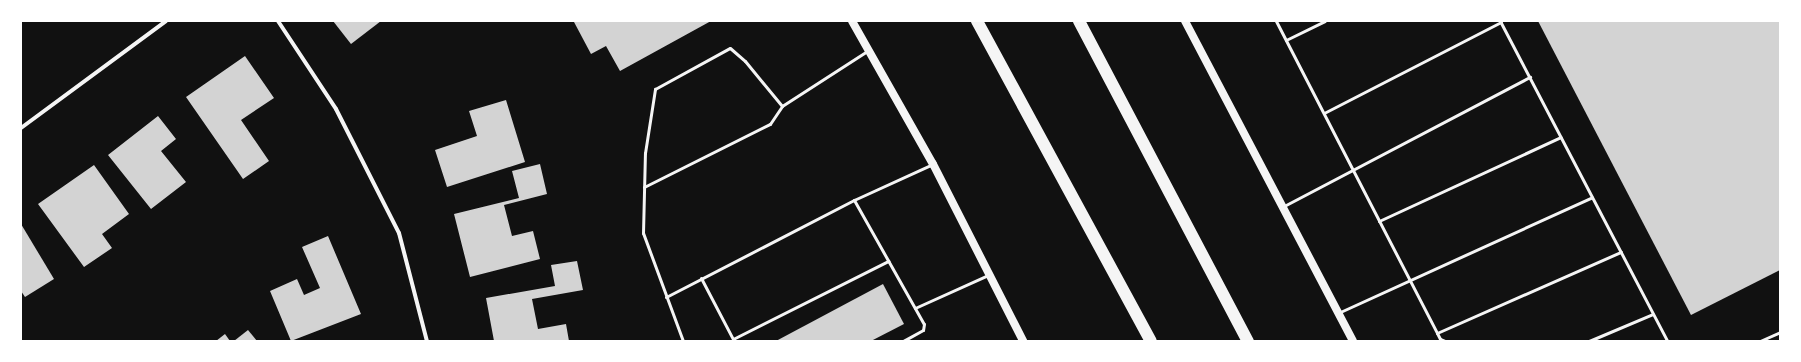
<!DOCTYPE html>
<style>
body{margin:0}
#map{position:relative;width:1801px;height:362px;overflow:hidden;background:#111;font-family:Poppins,sans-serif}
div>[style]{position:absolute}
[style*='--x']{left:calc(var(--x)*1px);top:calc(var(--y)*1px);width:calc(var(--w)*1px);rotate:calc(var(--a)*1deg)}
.building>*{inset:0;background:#d3d3d3}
.service>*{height:3px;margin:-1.5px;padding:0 1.5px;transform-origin:1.5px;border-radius:1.5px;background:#f5f5f5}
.minor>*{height:4px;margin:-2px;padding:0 2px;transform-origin:2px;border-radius:2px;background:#f5f5f5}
.secondary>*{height:8px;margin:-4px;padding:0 4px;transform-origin:4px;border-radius:4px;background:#f5f5f5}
.motorway>*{height:12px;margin:-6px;padding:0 6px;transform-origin:6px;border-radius:6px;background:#f5f5f5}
span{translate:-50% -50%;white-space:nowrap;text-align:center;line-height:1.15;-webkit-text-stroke:4px #fff;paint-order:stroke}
.frame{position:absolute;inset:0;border:22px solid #fff;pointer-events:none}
</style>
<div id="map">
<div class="building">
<div style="clip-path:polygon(333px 21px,381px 21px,351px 44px)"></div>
<div style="clip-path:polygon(576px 21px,711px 21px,620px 71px,606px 46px,591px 54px,574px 22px)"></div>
<div style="clip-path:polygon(1538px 21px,1780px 21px,1780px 270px,1691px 315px)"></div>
<div style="clip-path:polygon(245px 56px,274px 98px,241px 120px,269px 161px,243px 179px,186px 97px)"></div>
<div style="clip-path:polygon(506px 100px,525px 162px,447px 187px,435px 150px,477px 136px,469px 111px)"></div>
<div style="clip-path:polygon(158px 116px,176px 139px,161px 151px,186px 182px,151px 209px,108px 155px)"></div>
<div style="clip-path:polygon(540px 164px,547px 194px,504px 205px,512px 236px,533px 231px,540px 259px,470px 277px,454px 214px,519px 198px,512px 171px)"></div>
<div style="clip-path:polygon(94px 165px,129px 214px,102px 234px,112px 248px,84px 267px,38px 204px)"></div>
<div style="clip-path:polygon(21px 224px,54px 279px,25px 297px,21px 291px)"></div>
<div style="clip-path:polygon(328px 236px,361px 314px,291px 341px,270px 291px,297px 279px,304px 295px,320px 288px,302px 247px)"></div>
<div style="clip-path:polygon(577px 261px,583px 290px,532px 299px,538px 329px,566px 324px,569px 341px,494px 341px,486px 298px,555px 286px,551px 265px)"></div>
<div style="clip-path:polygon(883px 284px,904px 324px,871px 341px,776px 341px)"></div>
<div style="clip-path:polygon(248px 330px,257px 341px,234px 341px)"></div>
<div style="clip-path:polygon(225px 334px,230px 341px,216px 341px)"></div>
</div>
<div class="service">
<div style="--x:1276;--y:21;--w:351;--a:62.7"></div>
<div style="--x:1437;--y:333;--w:7;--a:63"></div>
<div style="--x:1440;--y:339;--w:5;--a:22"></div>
<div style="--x:1500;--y:21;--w:361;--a:62.4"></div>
<div style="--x:1286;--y:40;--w:43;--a:-26"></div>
<div style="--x:1324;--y:113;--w:199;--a:-27.2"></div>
<div style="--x:644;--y:187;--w:141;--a:-26.6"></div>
<div style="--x:770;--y:124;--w:22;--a:-56"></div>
<div style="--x:854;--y:200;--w:142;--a:60.6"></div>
<div style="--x:924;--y:324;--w:6;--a:99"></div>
<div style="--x:923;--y:330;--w:23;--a:151"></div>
<div style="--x:1284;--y:206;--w:278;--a:-27.7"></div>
<div style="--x:1379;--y:221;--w:200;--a:-24.8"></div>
<div style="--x:701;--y:278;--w:71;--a:62.4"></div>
<div style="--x:666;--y:297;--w:212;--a:-27.3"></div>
<div style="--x:854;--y:200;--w:87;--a:-24.5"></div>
<div style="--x:915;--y:308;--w:80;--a:-24.3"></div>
<div style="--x:1338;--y:313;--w:279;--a:-24.5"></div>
<div style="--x:1437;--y:333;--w:201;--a:-23.8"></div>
<div style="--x:733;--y:339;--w:174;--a:-26.7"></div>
<div style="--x:683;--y:341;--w:115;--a:-110.3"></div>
<div style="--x:643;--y:233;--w:80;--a:-88.6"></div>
<div style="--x:645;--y:153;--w:65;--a:-81.1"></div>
<div style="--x:655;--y:89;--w:85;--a:-28.7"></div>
<div style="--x:730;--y:48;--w:20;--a:41"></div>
<div style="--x:745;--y:61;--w:58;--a:50.6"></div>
<div style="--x:782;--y:106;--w:101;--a:-32.9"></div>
<div style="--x:1589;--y:341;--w:69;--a:-22.9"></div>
<div style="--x:1760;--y:341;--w:22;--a:-24"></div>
</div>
<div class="minor">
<div style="--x:278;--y:21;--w:105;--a:56.6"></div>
<div style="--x:336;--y:109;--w:139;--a:63.1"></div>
<div style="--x:399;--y:233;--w:112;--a:75.5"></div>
<div style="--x:21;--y:128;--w:180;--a:-36.4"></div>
</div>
<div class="secondary">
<div style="--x:852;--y:21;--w:164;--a:60.5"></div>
<div style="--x:933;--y:164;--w:199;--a:63"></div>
<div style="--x:1185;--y:21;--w:361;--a:62.3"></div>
</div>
<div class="motorway">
<div style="--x:977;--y:21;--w:364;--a:61.5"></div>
<div style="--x:1079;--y:21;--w:362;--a:62.2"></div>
</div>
<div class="frame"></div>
</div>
